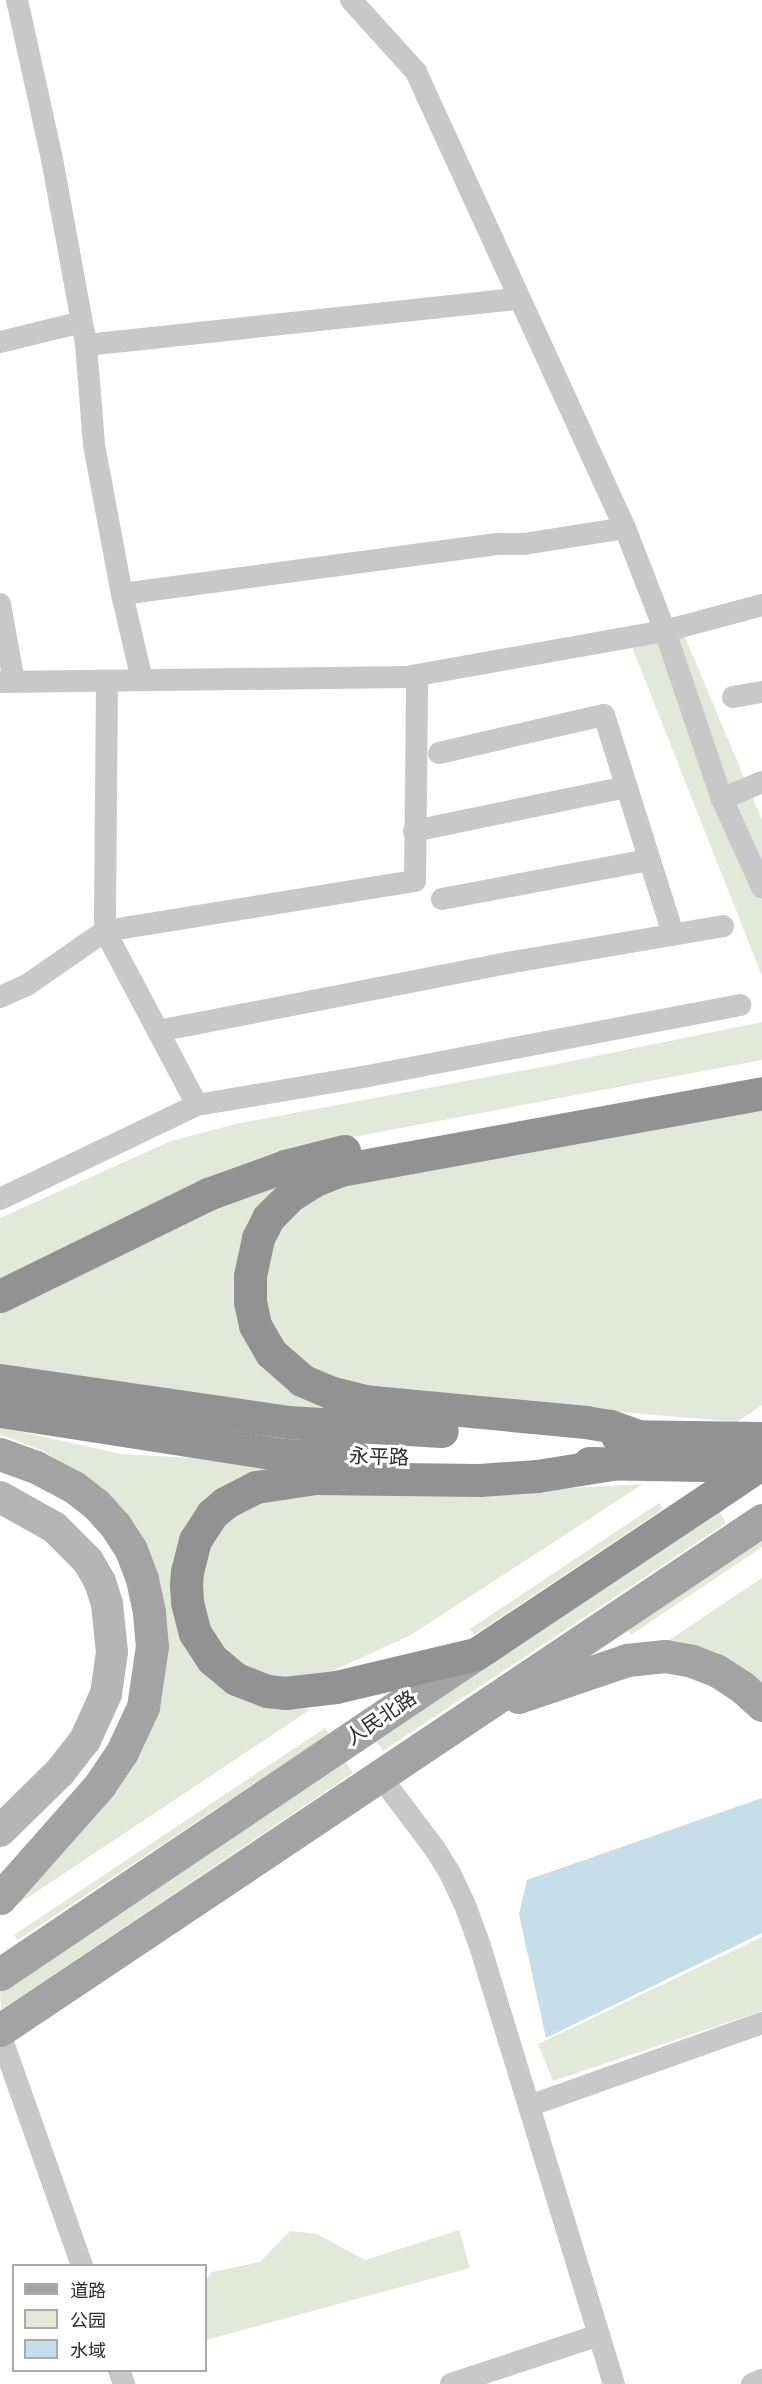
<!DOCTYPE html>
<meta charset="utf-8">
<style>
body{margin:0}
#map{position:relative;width:762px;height:2384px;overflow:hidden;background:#fff;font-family:"DejaVu Sans","Noto Sans SC",sans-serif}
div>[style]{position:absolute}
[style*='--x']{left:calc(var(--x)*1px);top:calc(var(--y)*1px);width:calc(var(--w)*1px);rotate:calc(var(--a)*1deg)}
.green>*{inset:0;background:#e3e9d9}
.water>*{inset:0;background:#c5dee9}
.street>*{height:22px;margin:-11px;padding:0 11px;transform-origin:11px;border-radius:11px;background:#c8c8c8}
.secondary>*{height:32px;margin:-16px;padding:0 16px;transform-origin:16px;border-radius:16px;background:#b5b5b5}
.primary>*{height:33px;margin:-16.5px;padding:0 16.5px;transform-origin:16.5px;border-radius:16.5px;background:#a3a3a3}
.highway>*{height:33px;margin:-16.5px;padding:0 16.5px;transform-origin:16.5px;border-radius:16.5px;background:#929292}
.highway-bridge>*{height:33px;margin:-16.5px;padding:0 16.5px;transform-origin:16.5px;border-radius:16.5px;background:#929292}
span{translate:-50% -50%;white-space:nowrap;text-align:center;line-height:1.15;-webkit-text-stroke:6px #fff;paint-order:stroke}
.street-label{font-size:20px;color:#2b2b2b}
.legend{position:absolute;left:12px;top:2264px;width:195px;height:108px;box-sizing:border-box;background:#fff;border:2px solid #aaa;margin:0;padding:8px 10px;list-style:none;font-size:18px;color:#2b2b2b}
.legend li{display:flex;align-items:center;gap:12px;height:30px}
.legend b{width:30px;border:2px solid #aaa}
</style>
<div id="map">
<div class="green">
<div style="clip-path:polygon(677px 618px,762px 820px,762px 976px,626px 632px)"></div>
<div style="clip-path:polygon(762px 1022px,762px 1060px,278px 1151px,196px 1182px,0 1281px,0 1218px,171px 1141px,240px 1123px,552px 1065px)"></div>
<div style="clip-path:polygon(762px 1101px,762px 1405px,737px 1422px,362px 1390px,302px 1368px,268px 1322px,263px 1286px,272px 1245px,280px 1230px,289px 1219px,319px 1196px,342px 1185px)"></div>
<div style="clip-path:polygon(271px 1180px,278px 1187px,235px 1279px,337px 1413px,0 1369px,0 1312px,50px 1291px,154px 1234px)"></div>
<div style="clip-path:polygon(0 1427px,121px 1454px,283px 1463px,261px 1472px,172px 1587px,267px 1704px,311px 1709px,0 1916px,0 1911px,89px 1823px,117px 1788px,165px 1610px,153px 1564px,74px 1470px,43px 1451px,0 1434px)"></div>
<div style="clip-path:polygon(643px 1484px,411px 1635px,328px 1673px,282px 1679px,260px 1674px,238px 1662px,221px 1646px,206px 1620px,200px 1590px,205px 1558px,219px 1528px,237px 1511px,289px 1492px,501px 1492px)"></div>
<div style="clip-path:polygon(659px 1503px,663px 1509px,474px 1635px,470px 1629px)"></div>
<div style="clip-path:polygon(719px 1511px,726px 1523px,383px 1751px,375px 1740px)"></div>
<div style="clip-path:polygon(762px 1539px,762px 1547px,631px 1635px,627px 1629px)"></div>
<div style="clip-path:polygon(762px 1578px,762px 1689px,665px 1643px)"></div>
<div style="clip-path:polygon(325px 1728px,329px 1734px,18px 1940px,14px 1935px)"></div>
<div style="clip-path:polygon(344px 1759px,353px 1773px,1px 2010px,0 1991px)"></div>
<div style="clip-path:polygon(762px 1937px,762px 2011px,553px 2081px,538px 2044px)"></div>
<div style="clip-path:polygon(459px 2230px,470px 2268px,206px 2340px,206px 2280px,212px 2272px,260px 2262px,290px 2231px,317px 2234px,365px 2260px)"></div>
</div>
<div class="water">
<div style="clip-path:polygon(762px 1798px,762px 1933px,546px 2038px,519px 1914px,527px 1880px)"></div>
</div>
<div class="street">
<div style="--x:17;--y:0;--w:163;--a:77.6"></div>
<div style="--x:52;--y:159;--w:189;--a:79.6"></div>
<div style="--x:86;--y:345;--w:100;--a:85.4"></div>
<div style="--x:94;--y:445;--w:152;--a:79.4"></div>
<div style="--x:122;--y:594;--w:88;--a:76.9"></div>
<div style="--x:351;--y:0;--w:97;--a:47.9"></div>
<div style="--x:416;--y:72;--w:502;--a:65.38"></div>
<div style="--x:625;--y:528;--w:110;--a:68.8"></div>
<div style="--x:665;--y:631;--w:177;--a:71.3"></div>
<div style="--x:722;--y:799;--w:97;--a:65.6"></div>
<div style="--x:0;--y:342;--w:84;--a:-13.7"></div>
<div style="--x:86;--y:345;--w:434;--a:-6.1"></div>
<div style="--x:122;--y:594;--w:380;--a:-7.6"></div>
<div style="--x:499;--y:544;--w:25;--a:0"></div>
<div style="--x:524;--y:544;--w:102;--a:-9"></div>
<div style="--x:0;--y:604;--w:79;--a:79.8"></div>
<div style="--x:107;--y:681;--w:250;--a:90.5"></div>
<div style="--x:105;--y:931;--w:197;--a:62.1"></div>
<div style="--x:0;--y:682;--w:406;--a:-0.7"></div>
<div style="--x:406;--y:677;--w:263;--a:-10.1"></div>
<div style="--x:665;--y:631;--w:100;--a:-15"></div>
<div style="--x:733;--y:697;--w:29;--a:-10"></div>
<div style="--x:439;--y:753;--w:169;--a:-13"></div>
<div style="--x:604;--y:715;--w:230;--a:72.5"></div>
<div style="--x:722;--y:799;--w:43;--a:-23"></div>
<div style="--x:414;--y:831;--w:217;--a:-11.7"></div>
<div style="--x:442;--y:899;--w:211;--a:-10.7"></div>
<div style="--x:0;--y:997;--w:30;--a:-24"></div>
<div style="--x:27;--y:985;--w:95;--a:-34.7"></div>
<div style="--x:105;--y:931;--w:314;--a:-9.2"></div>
<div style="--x:415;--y:881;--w:206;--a:-89.4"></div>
<div style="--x:158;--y:1031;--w:368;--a:-11"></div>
<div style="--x:519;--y:961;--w:207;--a:-9.7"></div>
<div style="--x:0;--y:1199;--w:218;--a:-25.5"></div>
<div style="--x:197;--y:1105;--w:173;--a:-9.6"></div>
<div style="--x:368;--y:1076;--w:379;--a:-10.8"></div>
<div style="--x:380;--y:1776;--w:91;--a:53"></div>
<div style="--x:435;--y:1849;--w:26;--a:58"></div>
<div style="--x:449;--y:1871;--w:38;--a:65"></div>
<div style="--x:465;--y:1905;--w:44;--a:69.9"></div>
<div style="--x:480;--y:1946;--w:458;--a:73"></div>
<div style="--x:0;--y:2034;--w:246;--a:70.5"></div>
<div style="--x:529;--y:2106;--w:247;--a:-19.6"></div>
<div style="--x:119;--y:2370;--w:15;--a:70"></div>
<div style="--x:451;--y:2384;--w:156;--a:-18.3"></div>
<div style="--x:752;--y:2384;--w:11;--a:-22"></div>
</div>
<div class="secondary">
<div style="--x:0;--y:1497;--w:62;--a:29.1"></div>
<div style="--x:54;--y:1527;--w:48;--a:45"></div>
<div style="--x:88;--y:1561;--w:24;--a:60"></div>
<div style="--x:100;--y:1582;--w:23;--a:72"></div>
<div style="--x:107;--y:1604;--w:48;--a:84.1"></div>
<div style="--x:112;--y:1652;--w:42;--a:98.1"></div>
<div style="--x:106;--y:1694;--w:51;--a:114.5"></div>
<div style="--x:85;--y:1740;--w:41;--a:128"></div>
<div style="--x:60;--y:1772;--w:84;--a:135.5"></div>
</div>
<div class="primary">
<div style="--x:0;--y:1454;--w:38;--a:20"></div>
<div style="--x:36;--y:1467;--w:43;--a:27.8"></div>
<div style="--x:74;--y:1487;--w:28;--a:38"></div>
<div style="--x:96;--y:1504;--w:28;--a:48"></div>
<div style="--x:115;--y:1525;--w:30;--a:57"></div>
<div style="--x:131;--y:1550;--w:31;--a:69"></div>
<div style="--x:142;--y:1579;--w:35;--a:78"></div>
<div style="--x:149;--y:1613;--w:33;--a:85"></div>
<div style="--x:152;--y:1646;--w:62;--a:98.4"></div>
<div style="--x:143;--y:1707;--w:50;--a:115"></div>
<div style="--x:122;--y:1752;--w:40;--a:124"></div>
<div style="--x:100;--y:1785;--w:151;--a:131.5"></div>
<div style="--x:518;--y:1697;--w:115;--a:-18.7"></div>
<div style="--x:627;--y:1660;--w:38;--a:-6"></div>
<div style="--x:665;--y:1656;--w:27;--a:10"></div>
<div style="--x:692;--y:1661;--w:26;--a:21"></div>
<div style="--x:716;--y:1670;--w:31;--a:33"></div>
<div style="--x:742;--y:1687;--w:27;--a:42"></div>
<div style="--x:0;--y:1974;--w:571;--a:-33.94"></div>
<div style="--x:0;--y:2030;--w:917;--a:-33.79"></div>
</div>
<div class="highway">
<div style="--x:0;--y:1296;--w:232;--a:-26.1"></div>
<div style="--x:208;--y:1194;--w:82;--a:-20"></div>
<div style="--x:285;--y:1166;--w:61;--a:-14.3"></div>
<div style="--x:0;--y:1380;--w:290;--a:8.3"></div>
<div style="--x:287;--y:1422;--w:155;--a:3.3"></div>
<div style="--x:0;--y:1411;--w:286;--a:8.8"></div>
<div style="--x:283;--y:1455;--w:72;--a:1.6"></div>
<div style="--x:617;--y:1436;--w:145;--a:0.8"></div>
<div style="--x:638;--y:1436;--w:30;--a:-160"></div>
<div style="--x:610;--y:1426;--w:24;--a:-171"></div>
<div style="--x:586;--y:1422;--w:222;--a:-174.6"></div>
<div style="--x:365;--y:1401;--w:34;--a:-166"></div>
<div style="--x:332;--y:1393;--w:33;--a:-157"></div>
<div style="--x:302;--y:1380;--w:41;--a:-138.9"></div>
<div style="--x:271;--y:1353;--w:32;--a:-120"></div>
<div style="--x:255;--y:1325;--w:24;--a:-102"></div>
<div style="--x:250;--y:1302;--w:26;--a:-90"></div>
<div style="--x:250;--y:1276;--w:39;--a:-78"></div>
<div style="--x:258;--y:1238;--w:22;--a:-63"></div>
<div style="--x:268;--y:1218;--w:31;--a:-45"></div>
<div style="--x:290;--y:1196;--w:27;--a:-33"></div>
<div style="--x:313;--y:1181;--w:29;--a:-22"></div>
<div style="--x:340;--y:1170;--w:429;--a:-10.3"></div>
<div style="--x:589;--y:1463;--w:173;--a:1"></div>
<div style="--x:612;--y:1464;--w:76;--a:170.9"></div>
<div style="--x:537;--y:1476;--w:58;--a:176.1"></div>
<div style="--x:479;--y:1480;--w:163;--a:-179.3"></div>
<div style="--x:316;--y:1478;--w:61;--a:171.5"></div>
<div style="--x:256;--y:1487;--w:35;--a:153"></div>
<div style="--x:225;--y:1503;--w:17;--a:140"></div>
<div style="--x:212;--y:1514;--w:31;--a:123"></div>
<div style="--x:195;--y:1540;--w:32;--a:104"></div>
<div style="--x:187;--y:1571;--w:15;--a:94"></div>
<div style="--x:186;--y:1586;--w:16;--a:86"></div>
<div style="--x:187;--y:1602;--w:32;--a:76"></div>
<div style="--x:195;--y:1633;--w:31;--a:57"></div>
<div style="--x:212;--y:1659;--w:31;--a:40"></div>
<div style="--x:236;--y:1679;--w:33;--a:21"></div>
<div style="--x:267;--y:1691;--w:18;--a:6"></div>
<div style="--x:285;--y:1693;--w:51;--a:-6.7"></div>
<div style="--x:336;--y:1687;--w:144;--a:-13.3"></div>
<div style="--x:476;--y:1654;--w:281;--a:-33.7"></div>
</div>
<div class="highway-bridge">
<div style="--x:710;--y:1498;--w:63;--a:-33.9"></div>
</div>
<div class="street-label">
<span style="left:379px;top:1457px;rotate:2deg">永平路</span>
<span style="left:381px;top:1718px;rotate:-34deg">人民北路</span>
</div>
<ul class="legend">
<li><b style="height:8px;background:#a3a3a3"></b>道路</li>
<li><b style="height:16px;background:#e3e9d9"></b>公园</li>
<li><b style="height:16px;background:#c5dee9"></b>水域</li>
</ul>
</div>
